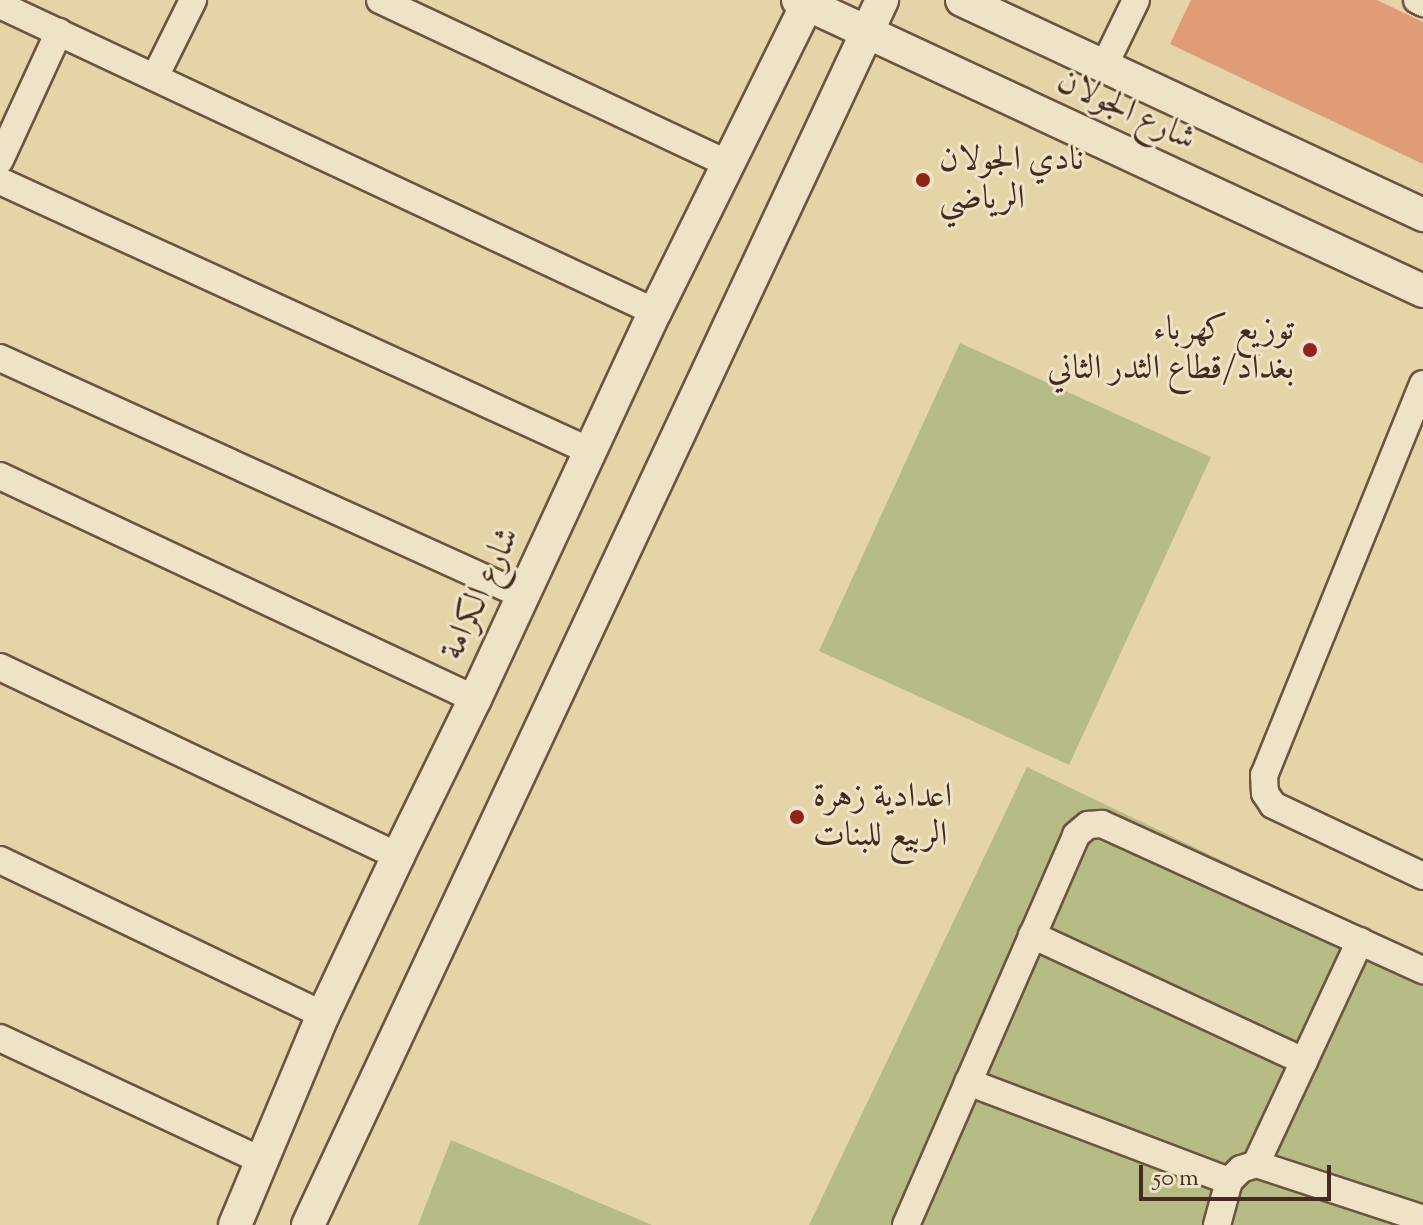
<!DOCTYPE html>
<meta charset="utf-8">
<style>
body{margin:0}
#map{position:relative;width:1423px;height:1225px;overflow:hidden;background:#e5d4a8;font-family:"Sorts Mill Goudy",Amiri,serif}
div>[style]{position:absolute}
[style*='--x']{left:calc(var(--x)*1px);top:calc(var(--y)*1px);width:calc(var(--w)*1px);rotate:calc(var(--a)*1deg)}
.green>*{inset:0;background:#b7bc86}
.building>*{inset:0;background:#df9c77}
.roads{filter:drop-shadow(2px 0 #6d5441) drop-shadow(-2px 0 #6d5441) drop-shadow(0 2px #6d5441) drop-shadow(0 -2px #6d5441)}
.minor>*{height:26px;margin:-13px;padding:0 13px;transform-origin:13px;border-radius:13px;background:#eee3c6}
.tertiary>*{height:32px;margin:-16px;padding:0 16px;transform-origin:16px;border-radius:16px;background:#eee3c6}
.dots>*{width:22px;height:22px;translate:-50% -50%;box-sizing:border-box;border:4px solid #eee3c6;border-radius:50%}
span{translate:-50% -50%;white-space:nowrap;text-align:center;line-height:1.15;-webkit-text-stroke:6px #eee3c6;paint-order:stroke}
.street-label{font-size:34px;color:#452a1f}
.poi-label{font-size:34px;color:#452a1f}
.left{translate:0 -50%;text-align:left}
.right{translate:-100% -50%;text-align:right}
.scale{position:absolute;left:1139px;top:1165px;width:192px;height:36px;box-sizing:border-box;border:4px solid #452a1f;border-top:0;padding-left:10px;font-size:24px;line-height:28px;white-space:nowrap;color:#452a1f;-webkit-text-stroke:6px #eee3c6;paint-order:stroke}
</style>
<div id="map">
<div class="green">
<div style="clip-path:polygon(960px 343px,1211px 457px,1069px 765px,819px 651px)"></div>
<div style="clip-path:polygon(1027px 767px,1423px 957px,1423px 1225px,809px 1225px)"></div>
<div style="clip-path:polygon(451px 1140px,652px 1225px,418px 1225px)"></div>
</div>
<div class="building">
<div style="clip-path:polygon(1191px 0,1377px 0,1423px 22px,1423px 164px,1170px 44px)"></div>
</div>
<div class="roads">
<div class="minor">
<div style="--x:380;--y:0;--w:385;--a:25.2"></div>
<div style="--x:1417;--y:0;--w:7;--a:27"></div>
<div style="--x:0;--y:5;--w:723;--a:25.11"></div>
<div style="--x:1104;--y:66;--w:73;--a:-64.1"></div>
<div style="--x:155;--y:77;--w:86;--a:-63.7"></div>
<div style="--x:0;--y:160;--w:141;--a:-65.3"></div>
<div style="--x:0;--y:181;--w:649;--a:24.59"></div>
<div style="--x:0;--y:358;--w:573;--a:24.42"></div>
<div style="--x:1423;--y:384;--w:422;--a:112.1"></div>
<div style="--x:1264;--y:775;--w:18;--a:87"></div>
<div style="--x:1265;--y:793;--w:14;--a:56"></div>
<div style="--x:1273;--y:805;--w:166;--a:25.3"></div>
<div style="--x:0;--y:476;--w:525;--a:25.15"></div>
<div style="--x:0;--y:667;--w:441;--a:25.4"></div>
<div style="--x:0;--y:860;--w:358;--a:25.6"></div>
<div style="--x:1032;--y:935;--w:300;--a:24.9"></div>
<div style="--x:0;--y:1038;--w:287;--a:25.1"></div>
<div style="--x:968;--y:1082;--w:279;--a:20.8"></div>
<div style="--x:1256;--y:1164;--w:246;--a:-65"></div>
<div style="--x:906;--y:1225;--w:425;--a:-66.4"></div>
<div style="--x:1076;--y:835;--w:16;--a:-40"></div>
<div style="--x:1088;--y:825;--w:14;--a:-4"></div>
<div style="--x:1102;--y:824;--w:353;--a:24.5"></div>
<div style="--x:1217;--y:1225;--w:46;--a:-74.7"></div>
<div style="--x:1229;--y:1181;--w:17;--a:-45"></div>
<div style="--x:1241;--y:1169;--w:16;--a:-18"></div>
<div style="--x:1256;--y:1164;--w:176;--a:18.2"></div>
</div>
<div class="tertiary">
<div style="--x:798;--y:0;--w:689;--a:24.97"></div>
<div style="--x:962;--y:0;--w:509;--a:25"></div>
<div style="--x:235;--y:1225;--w:228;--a:-67.3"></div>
<div style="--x:323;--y:1015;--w:176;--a:-64.7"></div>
<div style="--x:398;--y:856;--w:175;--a:-63.9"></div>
<div style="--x:475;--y:699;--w:427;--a:-65.1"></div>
<div style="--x:655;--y:312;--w:348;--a:-63.7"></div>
<div style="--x:308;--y:1225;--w:1353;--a:-64.89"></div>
</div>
</div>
<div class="dots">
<div style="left:923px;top:180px;background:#8f2418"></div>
<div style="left:1310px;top:350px;background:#8f2418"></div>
<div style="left:797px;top:817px;background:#8f2418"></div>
</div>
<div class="street-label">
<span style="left:1126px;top:111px;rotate:25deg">شارع الجولان</span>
<span style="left:481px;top:594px;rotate:-65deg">شارع الكرامة</span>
</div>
<div class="poi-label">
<span class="left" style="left:939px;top:180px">نادي الجولان<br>الرياضي</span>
<span class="right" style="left:1294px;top:350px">توزيع كهرباء<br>بغداد/قطاع الثدر الثاني</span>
<span class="left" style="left:813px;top:817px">اعدادية زهرة<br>الربيع للبنات</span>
</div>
<div class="scale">50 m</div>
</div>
